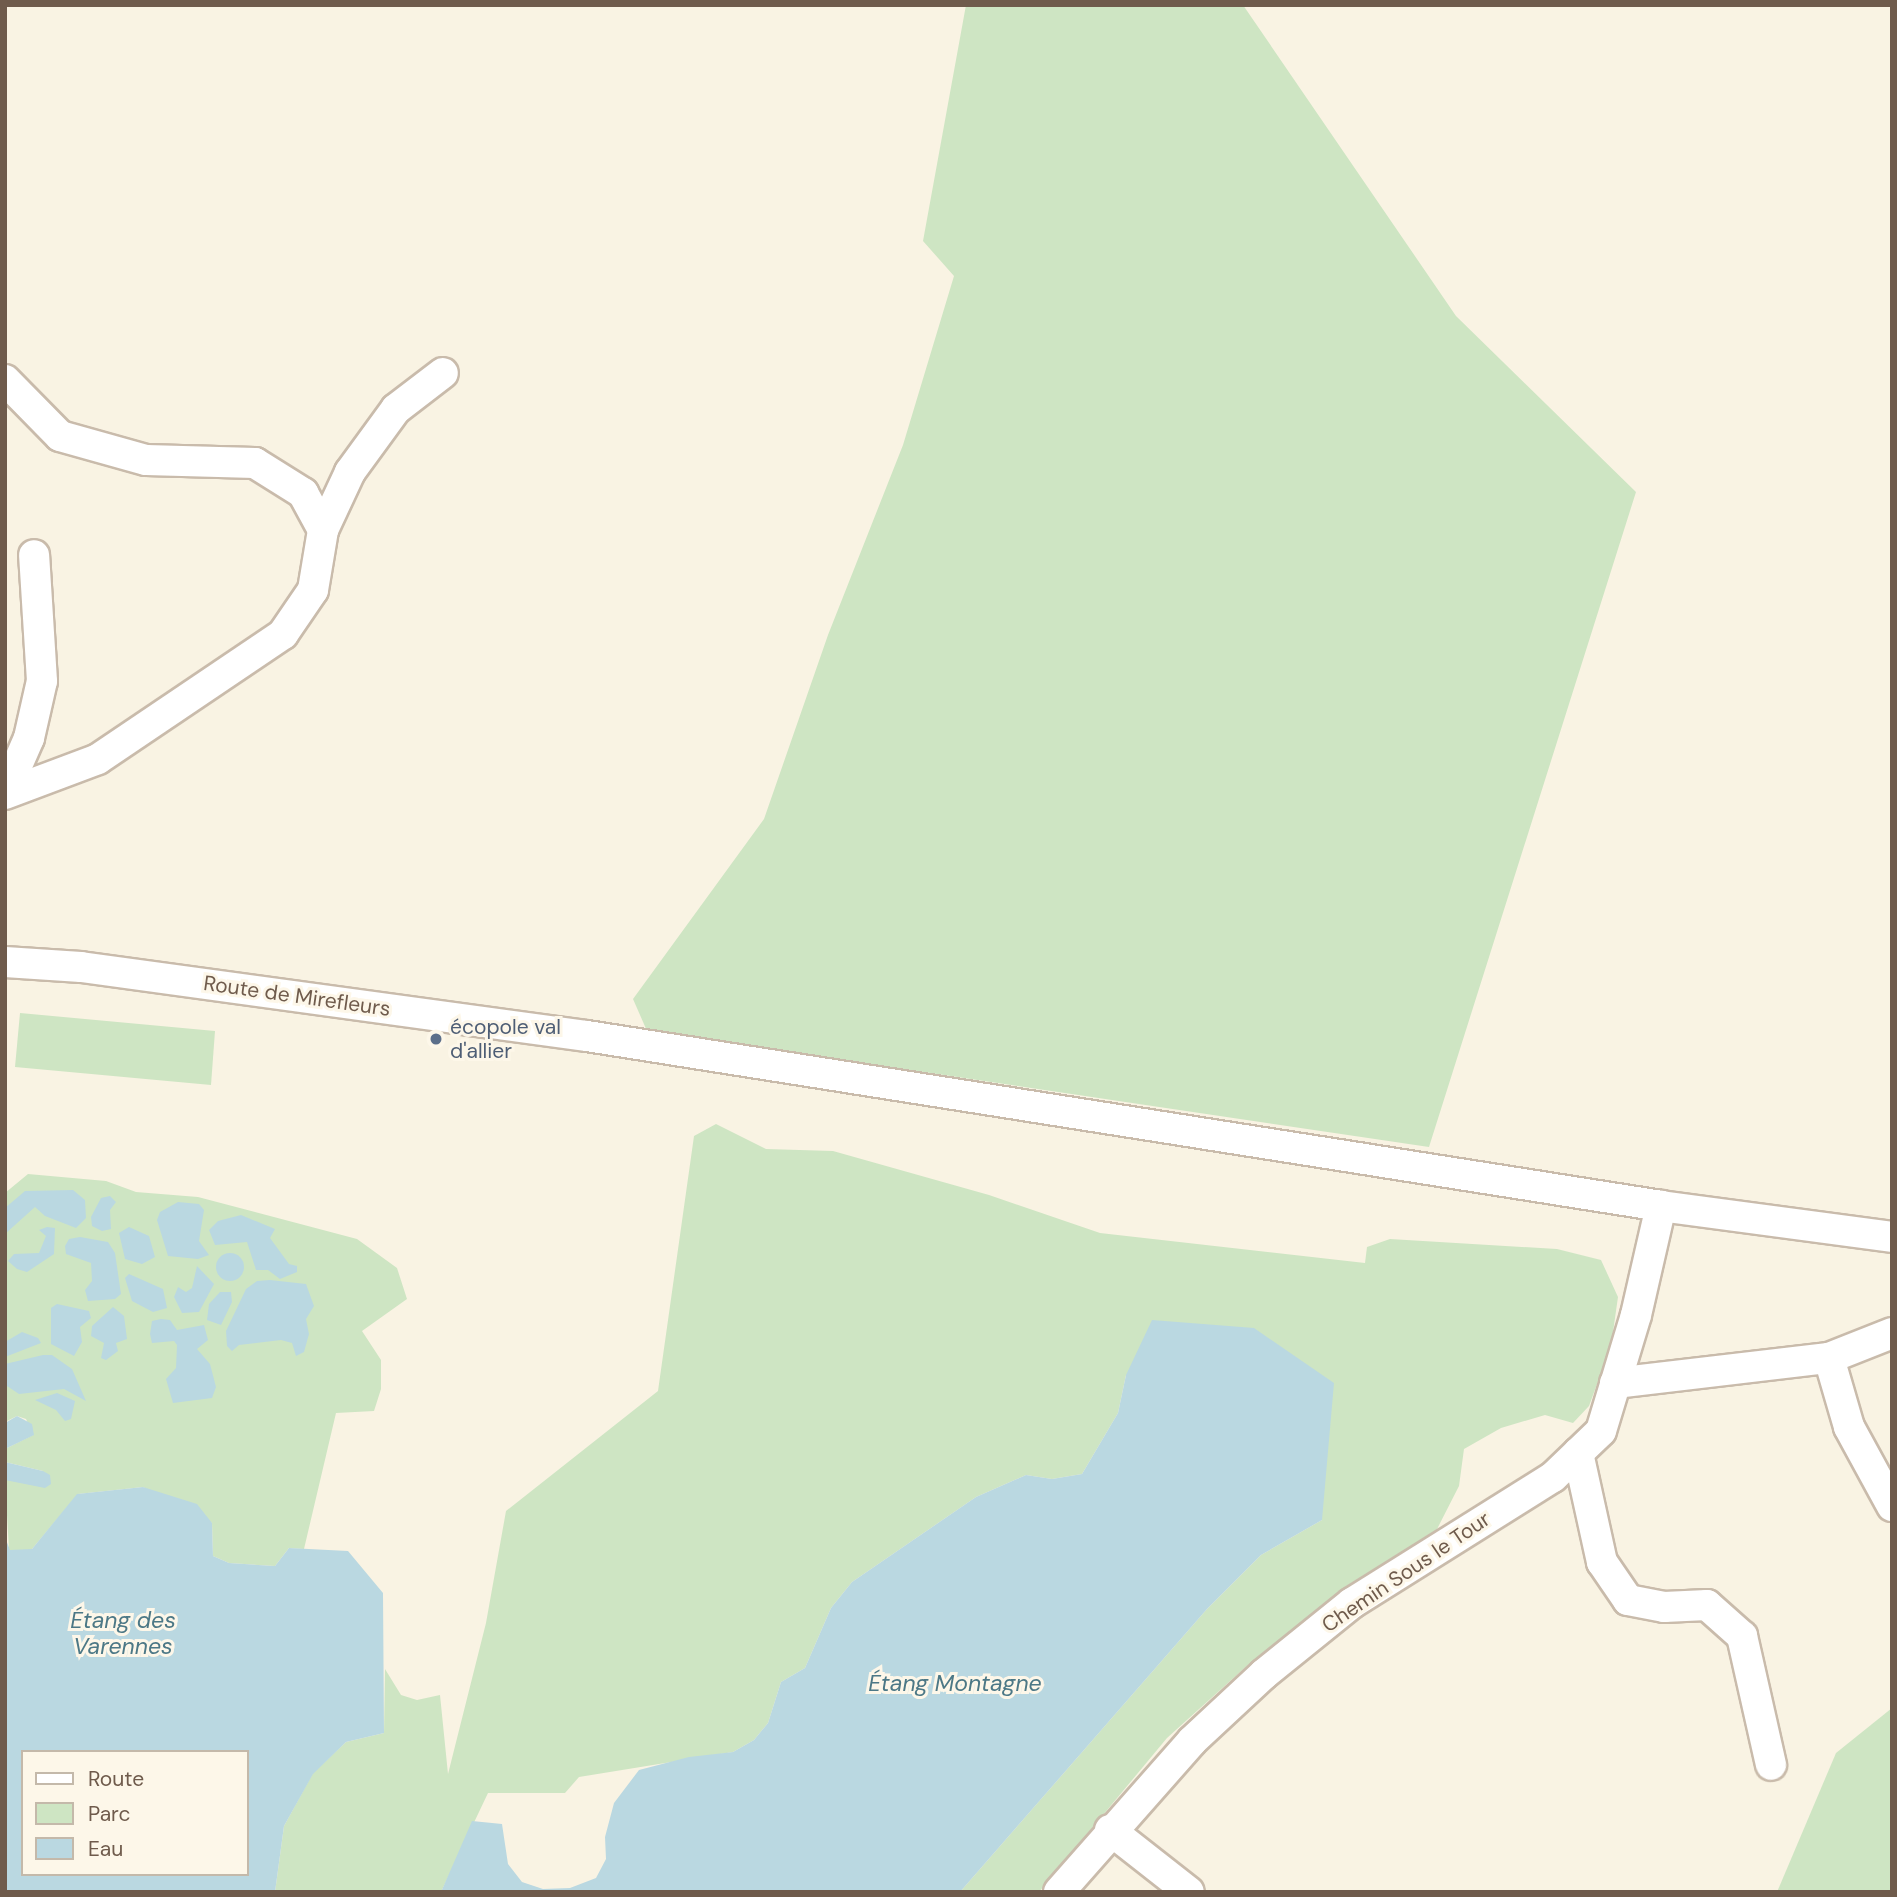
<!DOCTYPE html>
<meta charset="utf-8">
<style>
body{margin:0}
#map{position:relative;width:1897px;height:1897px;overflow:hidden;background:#f9f3e3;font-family:"DM Sans",sans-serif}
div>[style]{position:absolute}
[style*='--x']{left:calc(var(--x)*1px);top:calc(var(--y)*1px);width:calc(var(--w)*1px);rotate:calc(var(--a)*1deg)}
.green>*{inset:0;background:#cee5c3}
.water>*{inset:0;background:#bad8e1}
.round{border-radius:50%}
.roads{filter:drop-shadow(2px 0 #c9bbab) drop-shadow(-2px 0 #c9bbab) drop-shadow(0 2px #c9bbab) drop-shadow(0 -2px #c9bbab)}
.minor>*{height:30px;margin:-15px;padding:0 15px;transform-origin:15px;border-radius:15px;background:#fff}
.dots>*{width:19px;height:19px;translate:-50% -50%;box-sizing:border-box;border:4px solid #fdf7e9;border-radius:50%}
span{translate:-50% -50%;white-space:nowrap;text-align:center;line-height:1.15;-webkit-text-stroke:6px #fdf7e9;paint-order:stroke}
.street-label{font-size:21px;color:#6f5b4c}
.service-label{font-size:21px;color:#4e5e75}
.left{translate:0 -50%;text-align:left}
.water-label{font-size:23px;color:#4c7886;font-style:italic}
.frame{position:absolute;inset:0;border:7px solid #6f5b4c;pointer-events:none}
.legend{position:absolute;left:21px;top:1750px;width:228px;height:126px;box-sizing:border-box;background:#fdf7e9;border:2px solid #c4b9aa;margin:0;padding:9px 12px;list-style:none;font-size:21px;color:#6f5b4c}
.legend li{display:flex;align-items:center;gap:14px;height:35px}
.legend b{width:35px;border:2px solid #c4b9aa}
</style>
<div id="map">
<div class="green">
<div style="clip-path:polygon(966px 5px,1243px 5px,1456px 316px,1636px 492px,1429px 1147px,647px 1031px,633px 999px,764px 819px,828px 635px,903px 445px,954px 276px,923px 241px)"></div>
<div style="clip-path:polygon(20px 1013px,215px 1031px,211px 1085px,15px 1067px)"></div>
<div style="clip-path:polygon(716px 1124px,766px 1149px,833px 1151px,989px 1195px,1100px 1233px,1365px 1263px,1367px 1247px,1390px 1239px,1557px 1249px,1601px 1260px,1618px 1297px,1611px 1346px,1589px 1406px,1573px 1423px,1545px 1415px,1501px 1428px,1464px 1449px,1459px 1486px,1434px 1535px,1327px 1604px,1249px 1664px,1167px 1738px,1039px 1892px,960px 1892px,1207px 1609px,1261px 1555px,1322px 1520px,1126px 1375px,1118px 1413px,1082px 1474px,1052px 1479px,1026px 1475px,976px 1497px,852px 1582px,831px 1608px,805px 1668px,781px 1682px,768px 1723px,754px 1740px,733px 1752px,579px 1777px,565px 1793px,488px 1793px,441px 1892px,275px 1892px,284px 1826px,313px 1773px,346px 1742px,384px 1733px,385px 1669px,401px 1695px,417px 1700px,440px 1695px,448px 1774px,486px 1623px,506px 1511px,658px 1391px,694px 1136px)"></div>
<div style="clip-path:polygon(28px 1174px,106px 1181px,136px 1192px,198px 1197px,357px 1239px,397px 1268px,407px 1299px,362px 1331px,381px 1360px,381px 1389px,374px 1411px,336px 1413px,304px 1549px,289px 1548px,275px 1566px,229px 1563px,213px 1556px,212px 1523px,143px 1487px,78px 1494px,32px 1549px,21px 1553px,9px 1550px,5px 1480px,43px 1471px,5px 1462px,5px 1449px,33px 1435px,26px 1419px,17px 1416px,5px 1422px,5px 1193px)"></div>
<div style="clip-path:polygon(1892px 1708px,1892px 1892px,1777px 1892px,1836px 1753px)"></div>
</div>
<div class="water">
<div style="clip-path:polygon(73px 1190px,85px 1200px,86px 1218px,76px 1228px,45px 1216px,35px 1207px,5px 1234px,5px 1208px,25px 1191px)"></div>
<div style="clip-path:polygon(110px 1196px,116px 1202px,110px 1210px,111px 1229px,102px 1231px,92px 1226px,91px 1217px,101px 1198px)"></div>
<div style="clip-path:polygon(178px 1202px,199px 1204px,204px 1210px,199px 1241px,209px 1255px,198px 1259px,168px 1256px,157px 1220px,160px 1212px)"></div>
<div style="clip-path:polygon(241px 1215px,275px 1229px,270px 1238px,289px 1264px,297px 1266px,297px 1272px,280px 1279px,268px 1270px,256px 1270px,247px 1242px,215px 1245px,209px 1230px,218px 1221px)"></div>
<div style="clip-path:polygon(47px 1227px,55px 1228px,54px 1254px,27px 1272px,17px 1269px,8px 1261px,14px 1254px,39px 1253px,46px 1236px,39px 1230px)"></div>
<div style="clip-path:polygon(129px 1227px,149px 1236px,155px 1257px,142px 1264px,125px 1259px,119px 1233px)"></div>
<div style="clip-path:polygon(80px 1237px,108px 1242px,115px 1253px,121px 1294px,115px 1299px,88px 1301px,85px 1290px,92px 1281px,91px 1263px,66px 1254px,65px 1246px,69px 1239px)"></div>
<div class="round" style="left:216px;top:1253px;width:28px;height:28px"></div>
<div style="clip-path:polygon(197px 1266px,214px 1284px,199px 1312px,182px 1313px,174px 1297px,178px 1287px,186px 1292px,192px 1288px)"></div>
<div style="clip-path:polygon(129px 1274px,163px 1289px,167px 1308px,153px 1312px,132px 1301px,125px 1278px)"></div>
<div style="clip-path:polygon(270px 1280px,306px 1284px,314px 1306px,306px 1319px,309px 1334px,304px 1352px,296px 1356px,292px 1343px,281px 1340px,239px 1345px,232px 1351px,227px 1346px,226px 1331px,246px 1289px,257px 1281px)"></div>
<div style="clip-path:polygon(220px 1292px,231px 1292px,232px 1302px,221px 1325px,207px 1320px,209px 1304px)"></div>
<div style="clip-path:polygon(57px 1304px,89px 1311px,91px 1318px,80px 1327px,82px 1342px,74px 1356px,51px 1344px,51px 1308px)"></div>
<div style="clip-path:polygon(113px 1307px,124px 1316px,127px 1339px,116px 1343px,118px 1351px,106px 1360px,101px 1358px,104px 1343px,91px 1336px,92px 1326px)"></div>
<div style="clip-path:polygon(161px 1319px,170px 1320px,177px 1330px,204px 1325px,208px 1340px,197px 1349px,210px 1364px,216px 1387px,212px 1398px,173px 1403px,166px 1379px,176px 1368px,177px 1345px,174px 1341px,152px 1343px,150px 1334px,152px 1321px)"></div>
<div style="clip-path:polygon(1152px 1320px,1254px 1328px,1334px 1383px,1322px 1520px,1261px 1555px,1207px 1609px,960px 1892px,441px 1892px,472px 1821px,502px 1824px,508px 1864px,522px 1882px,543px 1889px,570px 1888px,596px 1878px,606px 1859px,605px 1837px,614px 1803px,639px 1770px,689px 1757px,733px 1752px,754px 1740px,768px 1723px,781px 1682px,805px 1668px,831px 1608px,852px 1582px,976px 1497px,1026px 1475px,1052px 1479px,1082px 1474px,1118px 1413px,1126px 1375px)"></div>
<div style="clip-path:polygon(22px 1332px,38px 1338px,41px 1343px,5px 1357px,5px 1342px)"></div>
<div style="clip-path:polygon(43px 1355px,52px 1355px,72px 1369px,86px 1401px,64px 1389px,19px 1394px,7px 1386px,5px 1364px)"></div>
<div style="clip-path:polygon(57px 1393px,75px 1401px,71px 1419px,65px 1421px,56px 1410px,35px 1400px)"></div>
<div style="clip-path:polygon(17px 1416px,32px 1424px,34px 1435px,5px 1449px,5px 1423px)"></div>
<div style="clip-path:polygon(5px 1462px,43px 1471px,50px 1475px,51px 1484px,45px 1488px,5px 1480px)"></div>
<div style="clip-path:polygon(evenodd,143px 1487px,197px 1504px,212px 1523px,213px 1556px,229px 1563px,275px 1566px,289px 1548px,348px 1551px,383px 1593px,384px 1733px,346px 1742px,313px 1774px,284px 1826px,275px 1892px,5px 1892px,5px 1537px,10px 1550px,32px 1549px,77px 1494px,143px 1487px,23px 1752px,247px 1752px,247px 1874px,23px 1874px,23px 1752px)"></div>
</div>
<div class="roads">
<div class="minor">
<div style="--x:5;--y:380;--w:78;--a:45.5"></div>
<div style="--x:60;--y:436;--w:89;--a:15.6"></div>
<div style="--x:146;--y:460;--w:109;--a:1.6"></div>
<div style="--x:255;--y:463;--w:57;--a:32"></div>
<div style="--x:303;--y:493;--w:42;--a:61.6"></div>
<div style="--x:5;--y:793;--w:60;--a:-66.4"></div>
<div style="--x:29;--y:738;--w:58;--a:-77.2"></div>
<div style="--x:42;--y:681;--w:126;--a:-93.6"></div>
<div style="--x:5;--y:794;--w:99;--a:-20.6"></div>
<div style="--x:98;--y:759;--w:223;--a:-34"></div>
<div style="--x:283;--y:634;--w:53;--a:-55.7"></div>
<div style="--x:313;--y:590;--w:61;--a:-80.5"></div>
<div style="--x:323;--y:530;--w:64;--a:-65"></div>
<div style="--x:350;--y:472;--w:78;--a:-53.9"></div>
<div style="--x:396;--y:409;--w:59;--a:-37.5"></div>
<div style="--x:5;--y:962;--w:76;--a:3.8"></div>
<div style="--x:81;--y:967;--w:511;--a:7.77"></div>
<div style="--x:587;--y:1036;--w:1087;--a:8.99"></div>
<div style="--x:1661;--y:1206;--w:233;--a:7.6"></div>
<div style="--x:1829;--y:1358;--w:72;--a:73.8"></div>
<div style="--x:1849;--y:1427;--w:90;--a:61.4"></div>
<div style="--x:1615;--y:1383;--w:215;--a:-6.7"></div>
<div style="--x:1829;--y:1358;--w:68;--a:-21.6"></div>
<div style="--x:1578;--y:1453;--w:112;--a:77.6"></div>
<div style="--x:1602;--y:1562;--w:46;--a:55.6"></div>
<div style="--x:1628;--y:1600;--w:37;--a:11"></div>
<div style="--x:1664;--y:1607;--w:43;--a:-2.7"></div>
<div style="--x:1707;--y:1605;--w:47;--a:41.5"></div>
<div style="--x:1742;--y:1636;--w:132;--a:77.3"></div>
<div style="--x:1110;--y:1830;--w:100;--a:38.1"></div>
<div style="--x:1059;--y:1892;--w:201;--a:-48.6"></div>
<div style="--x:1192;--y:1741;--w:98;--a:-42.9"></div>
<div style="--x:1264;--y:1674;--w:113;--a:-38.9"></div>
<div style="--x:1352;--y:1603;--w:237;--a:-32.1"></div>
<div style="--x:1553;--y:1477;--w:66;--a:-43.8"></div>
<div style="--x:1601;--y:1431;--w:121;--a:-73.2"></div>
<div style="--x:1636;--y:1315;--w:112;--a:-77.1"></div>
</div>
</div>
<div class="dots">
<div style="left:436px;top:1039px;background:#5c6f8a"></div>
</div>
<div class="street-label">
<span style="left:297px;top:996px;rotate:8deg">Route de Mirefleurs</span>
<span style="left:1406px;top:1572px;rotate:-34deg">Chemin Sous le Tour</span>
</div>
<div class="service-label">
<span class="left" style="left:450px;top:1039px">écopole val<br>d'allier</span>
</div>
<div class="water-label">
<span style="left:123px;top:1633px">Étang des<br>Varennes</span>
<span style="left:955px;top:1683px">Étang Montagne</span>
</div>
<div class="frame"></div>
<ul class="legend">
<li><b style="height:9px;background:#fff"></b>Route</li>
<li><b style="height:19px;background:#cee5c3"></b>Parc</li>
<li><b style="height:19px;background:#bad8e1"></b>Eau</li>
</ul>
</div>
